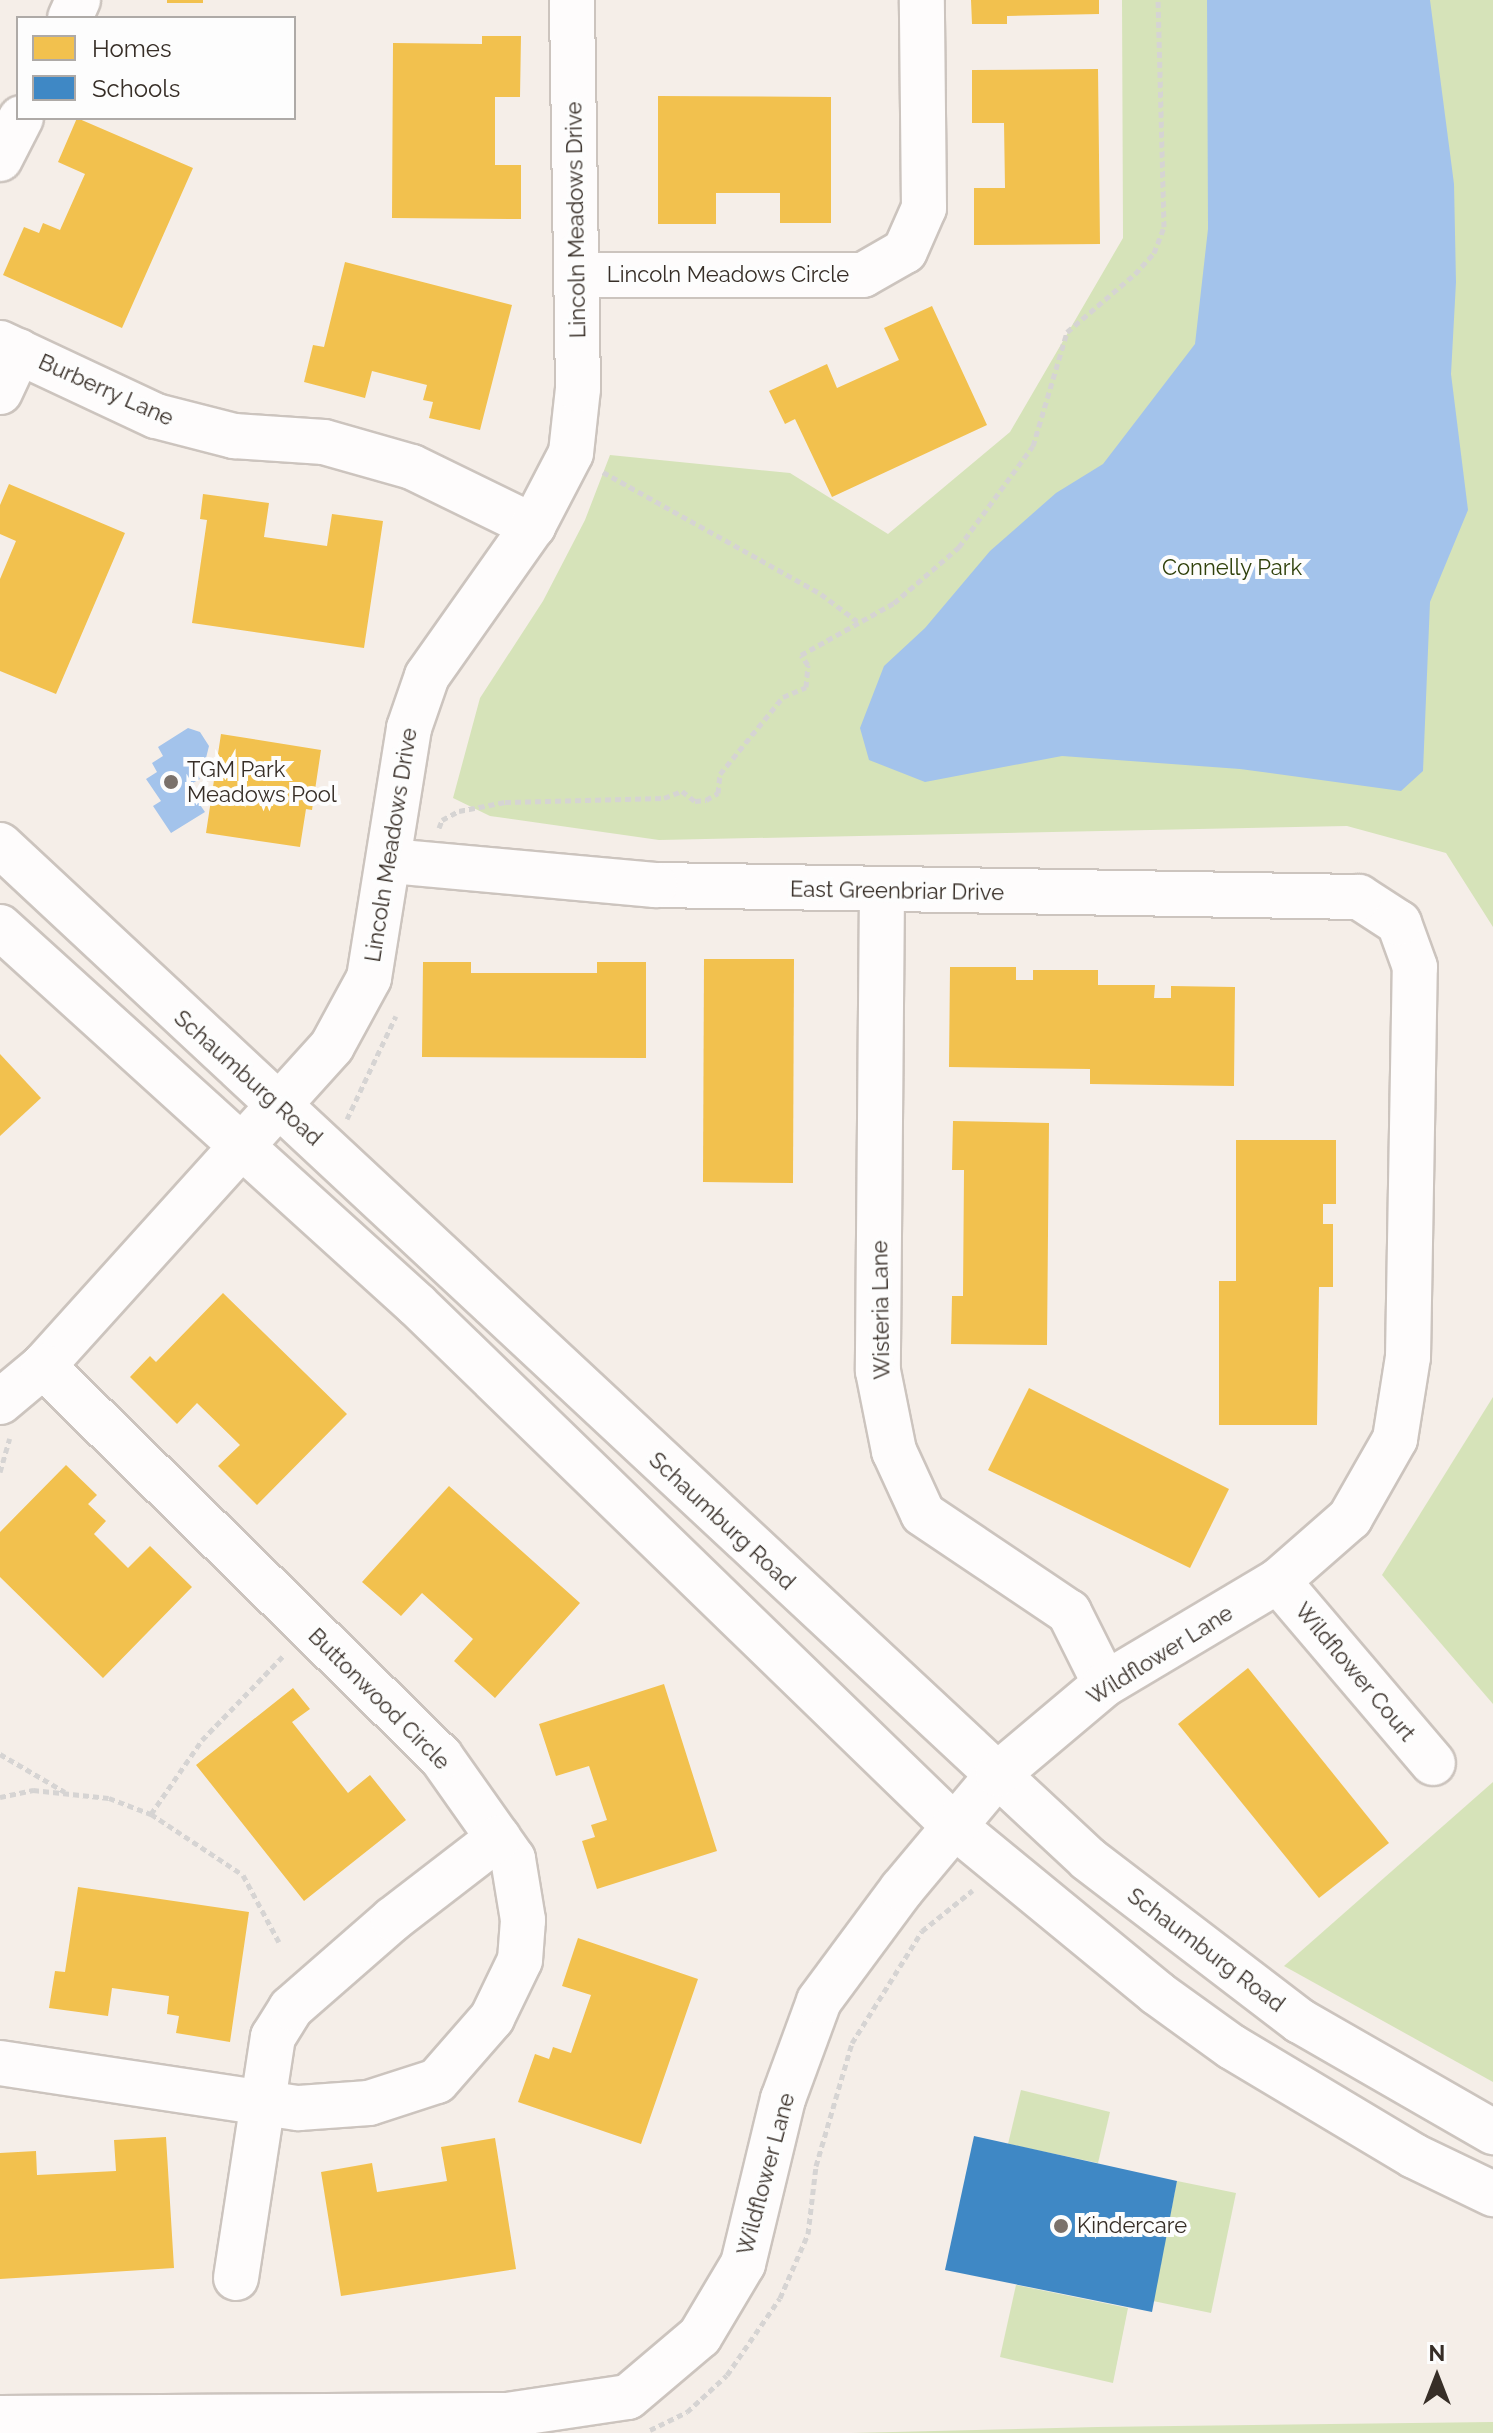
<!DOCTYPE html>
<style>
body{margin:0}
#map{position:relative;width:1493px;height:2433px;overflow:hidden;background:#f5eee8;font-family:Raleway,sans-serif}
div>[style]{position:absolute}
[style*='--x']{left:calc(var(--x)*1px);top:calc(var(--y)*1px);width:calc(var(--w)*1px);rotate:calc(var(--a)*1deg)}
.green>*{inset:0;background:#d6e3b9}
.water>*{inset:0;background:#a3c3eb}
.homes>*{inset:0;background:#f2c14e}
.schools>*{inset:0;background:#3f88c5}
.path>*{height:5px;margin-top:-2.5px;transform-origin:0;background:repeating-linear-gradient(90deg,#d6d4d3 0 6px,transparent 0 10px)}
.roads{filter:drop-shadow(2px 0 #ccc4be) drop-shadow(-2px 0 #ccc4be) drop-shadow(0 2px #ccc4be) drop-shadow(0 -2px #ccc4be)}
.minor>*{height:44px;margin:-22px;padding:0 22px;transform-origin:22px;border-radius:22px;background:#fefcfc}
.dots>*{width:22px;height:22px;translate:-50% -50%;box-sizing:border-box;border:4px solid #fdfdfd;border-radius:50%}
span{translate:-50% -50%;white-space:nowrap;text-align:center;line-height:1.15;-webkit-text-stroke:8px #fdfdfd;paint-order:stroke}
.street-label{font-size:22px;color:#372e27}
.park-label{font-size:22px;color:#30410c}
.poi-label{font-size:22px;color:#372e27}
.left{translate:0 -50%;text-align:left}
.legend{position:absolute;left:16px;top:16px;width:280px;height:104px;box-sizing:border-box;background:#fdfdfd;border:2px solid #aeaaa7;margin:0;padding:10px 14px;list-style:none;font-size:24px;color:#372e27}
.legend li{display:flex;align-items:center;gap:16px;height:40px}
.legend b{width:40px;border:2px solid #aeaaa7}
.north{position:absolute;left:1397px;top:2337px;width:80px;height:80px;-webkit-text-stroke:6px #fdfdfd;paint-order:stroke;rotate:0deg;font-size:22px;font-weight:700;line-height:32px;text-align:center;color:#372e27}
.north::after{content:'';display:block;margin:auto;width:28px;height:36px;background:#372e27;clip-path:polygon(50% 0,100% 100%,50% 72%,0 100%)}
</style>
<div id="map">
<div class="green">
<div style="clip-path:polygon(1122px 0,1493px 0,1493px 927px,1446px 853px,1347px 826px,659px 840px,490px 816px,453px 798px,480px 698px,543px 601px,585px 520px,610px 455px,790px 473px,888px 534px,1010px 432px,1123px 238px)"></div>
<div style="clip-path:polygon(1493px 1397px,1493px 1704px,1382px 1575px)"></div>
<div style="clip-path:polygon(1493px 1782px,1493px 2082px,1284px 1966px)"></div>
<div style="clip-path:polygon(1021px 2090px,1110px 2112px,1098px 2163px,1008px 2144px)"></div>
<div style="clip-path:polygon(1177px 2181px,1236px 2193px,1211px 2313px,1153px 2301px)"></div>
<div style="clip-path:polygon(1016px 2285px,1128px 2308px,1113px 2383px,1000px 2357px)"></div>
<div style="clip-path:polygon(1493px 2422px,1493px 2433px,851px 2433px,1097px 2427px)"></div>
</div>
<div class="water">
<div style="clip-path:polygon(1207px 0,1430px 0,1454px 184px,1456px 282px,1451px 374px,1468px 510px,1430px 602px,1423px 771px,1401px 791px,1240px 769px,1062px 756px,925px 782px,869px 760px,860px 728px,884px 666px,925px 628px,990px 551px,1056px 493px,1103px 464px,1195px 344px,1208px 229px)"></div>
<div style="clip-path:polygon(188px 728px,200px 732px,209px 746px,205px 762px,194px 769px,200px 779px,187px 786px,205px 812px,171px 833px,153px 806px,161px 801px,146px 779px,157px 772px,152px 763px,163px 756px,158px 747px)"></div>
</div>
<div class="homes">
<div style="clip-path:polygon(167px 0,203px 0,203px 3px,167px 3px)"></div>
<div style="clip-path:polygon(971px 0,1099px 0,1099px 14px,1007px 16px,1007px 24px,972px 24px)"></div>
<div style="clip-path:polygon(482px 36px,521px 36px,520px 97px,495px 97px,495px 165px,521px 165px,521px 219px,392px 218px,393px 43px,482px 44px)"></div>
<div style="clip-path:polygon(1098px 69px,1100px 244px,974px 245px,974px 188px,1005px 188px,1004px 123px,972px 123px,972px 70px)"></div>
<div style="clip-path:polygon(658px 96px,831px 97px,831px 223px,780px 223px,780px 193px,716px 193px,716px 224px,658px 224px)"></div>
<div style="clip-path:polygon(77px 118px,193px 168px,122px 328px,3px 275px,24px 227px,39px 233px,43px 223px,60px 230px,85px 174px,58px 162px)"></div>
<div style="clip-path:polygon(345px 262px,512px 305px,480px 430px,429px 418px,433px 402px,423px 400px,427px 385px,372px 371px,365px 398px,304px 382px,313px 345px,324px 347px)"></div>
<div style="clip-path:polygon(932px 306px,987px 425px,832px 497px,795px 419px,785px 424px,769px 391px,827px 364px,837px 388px,899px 360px,884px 328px)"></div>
<div style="clip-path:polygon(9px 484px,125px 533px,56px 694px,0 671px,0 579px,16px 541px,0 534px,0 505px)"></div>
<div style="clip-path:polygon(203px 494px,269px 503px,264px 537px,327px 546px,332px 514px,383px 521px,364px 648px,192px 623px,207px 520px,200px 519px)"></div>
<div style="clip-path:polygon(221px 734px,321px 750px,312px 810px,306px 809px,300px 847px,206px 833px)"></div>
<div style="clip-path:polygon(704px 959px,794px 959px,793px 1183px,703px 1182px)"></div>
<div style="clip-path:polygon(423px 962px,471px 962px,471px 973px,597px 973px,597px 962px,646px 962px,646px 1058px,422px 1057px)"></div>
<div style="clip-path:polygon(950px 967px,1016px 967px,1016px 980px,1033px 980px,1033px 970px,1098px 970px,1098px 985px,1155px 985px,1154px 998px,1171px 998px,1171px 986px,1235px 987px,1234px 1086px,1090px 1084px,1090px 1069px,949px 1067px)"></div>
<div style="clip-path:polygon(0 1054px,41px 1098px,0 1136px)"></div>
<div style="clip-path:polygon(953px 1121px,1049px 1123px,1047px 1345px,951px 1344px,952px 1296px,963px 1296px,964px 1170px,952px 1170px)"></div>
<div style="clip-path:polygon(1236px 1140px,1336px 1140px,1336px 1204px,1323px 1204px,1323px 1224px,1333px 1224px,1333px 1287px,1319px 1287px,1317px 1425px,1219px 1425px,1219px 1281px,1236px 1281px)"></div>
<div style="clip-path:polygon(223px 1293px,347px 1414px,257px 1505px,218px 1466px,240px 1445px,197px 1403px,177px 1424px,130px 1377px,150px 1356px,156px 1362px)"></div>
<div style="clip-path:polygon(1029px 1388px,1229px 1489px,1190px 1568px,988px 1470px)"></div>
<div style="clip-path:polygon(66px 1465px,97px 1495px,88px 1504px,106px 1521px,94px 1534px,128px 1568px,150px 1546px,192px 1587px,103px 1678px,0 1577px,0 1532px)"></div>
<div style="clip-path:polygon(449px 1486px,580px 1603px,495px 1698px,454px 1661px,473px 1639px,422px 1593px,401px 1616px,362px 1582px)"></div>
<div style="clip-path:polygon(1248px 1668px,1389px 1843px,1319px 1898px,1178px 1724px)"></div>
<div style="clip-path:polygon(664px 1684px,717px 1851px,597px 1889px,582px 1841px,595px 1837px,591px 1825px,607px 1820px,589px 1766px,556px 1776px,539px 1724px)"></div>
<div style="clip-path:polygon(293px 1688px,310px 1709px,292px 1722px,348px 1793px,370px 1775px,406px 1820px,304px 1901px,196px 1765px)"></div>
<div style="clip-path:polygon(78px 1887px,249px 1912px,230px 2042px,176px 2033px,179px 2016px,167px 2014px,169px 1996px,112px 1988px,108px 2016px,49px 2008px,55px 1971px,65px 1972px)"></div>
<div style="clip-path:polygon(578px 1938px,698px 1979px,641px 2144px,518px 2102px,535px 2054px,549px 2059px,553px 2047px,571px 2053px,591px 1995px,562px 1986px)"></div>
<div style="clip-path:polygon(166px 2137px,174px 2268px,0 2279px,0 2153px,36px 2151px,37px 2175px,116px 2171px,114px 2140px)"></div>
<div style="clip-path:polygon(495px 2138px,516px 2269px,341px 2296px,321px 2172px,372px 2163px,377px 2192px,447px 2181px,441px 2147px)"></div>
</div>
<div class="schools">
<div style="clip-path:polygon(974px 2136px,1177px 2181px,1152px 2312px,945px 2270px)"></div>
</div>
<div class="path">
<div style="--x:603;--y:472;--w:250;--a:29.2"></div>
<div style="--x:821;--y:594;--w:45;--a:36.9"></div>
<div style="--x:439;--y:828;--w:9;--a:-69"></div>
<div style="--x:442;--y:820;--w:19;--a:-28"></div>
<div style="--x:459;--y:811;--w:47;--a:-11.1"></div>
<div style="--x:505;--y:802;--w:159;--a:-1.4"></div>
<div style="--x:664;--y:798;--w:19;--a:-21"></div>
<div style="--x:682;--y:791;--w:16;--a:38"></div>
<div style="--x:695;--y:801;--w:11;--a:-5"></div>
<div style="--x:706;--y:800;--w:14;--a:-30"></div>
<div style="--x:718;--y:793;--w:19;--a:-84"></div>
<div style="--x:720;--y:774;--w:99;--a:-50.7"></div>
<div style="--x:783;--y:697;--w:25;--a:-23"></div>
<div style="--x:806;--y:687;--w:22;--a:-85"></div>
<div style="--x:808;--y:665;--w:12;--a:-125"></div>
<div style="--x:801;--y:655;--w:107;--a:-29.2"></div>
<div style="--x:894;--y:603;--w:86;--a:-40.7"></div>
<div style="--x:959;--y:547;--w:125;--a:-53.8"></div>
<div style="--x:1033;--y:446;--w:119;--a:-73.4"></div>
<div style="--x:1067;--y:332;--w:89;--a:-40.5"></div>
<div style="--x:1135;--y:274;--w:28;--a:-48"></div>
<div style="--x:1154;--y:253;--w:28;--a:-69"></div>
<div style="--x:1164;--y:227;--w:227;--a:-91.5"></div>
<div style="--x:347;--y:1119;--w:114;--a:-64.6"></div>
<div style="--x:0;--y:1472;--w:35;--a:-74"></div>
<div style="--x:0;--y:1754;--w:75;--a:30.3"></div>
<div style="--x:0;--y:1797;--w:34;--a:-12"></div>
<div style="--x:33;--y:1790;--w:76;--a:6"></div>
<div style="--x:109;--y:1798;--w:45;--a:20.9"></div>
<div style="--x:151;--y:1814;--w:110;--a:33.5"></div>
<div style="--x:243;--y:1875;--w:76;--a:61.8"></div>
<div style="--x:151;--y:1814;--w:90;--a:-55.4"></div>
<div style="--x:202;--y:1740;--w:117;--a:-46"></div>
<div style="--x:650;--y:2430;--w:41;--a:-25.9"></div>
<div style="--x:687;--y:2412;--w:54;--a:-42.8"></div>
<div style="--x:727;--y:2375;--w:93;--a:-55.5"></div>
<div style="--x:780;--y:2298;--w:70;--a:-66.4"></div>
<div style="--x:808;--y:2234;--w:68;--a:-83.3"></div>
<div style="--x:816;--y:2166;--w:128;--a:-73.7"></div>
<div style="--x:852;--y:2043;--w:132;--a:-58"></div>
<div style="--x:922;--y:1931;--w:65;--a:-38.8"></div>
</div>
<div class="roads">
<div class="minor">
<div style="--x:70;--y:18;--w:20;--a:-66"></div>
<div style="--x:0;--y:159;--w:46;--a:-62.9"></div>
<div style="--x:578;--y:275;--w:285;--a:0"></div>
<div style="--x:863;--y:275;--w:48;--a:-29.7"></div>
<div style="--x:905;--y:251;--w:47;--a:-66.2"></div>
<div style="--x:924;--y:208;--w:208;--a:-90.6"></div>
<div style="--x:0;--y:343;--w:172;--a:25.1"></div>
<div style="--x:156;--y:416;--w:81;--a:14.4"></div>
<div style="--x:234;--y:436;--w:90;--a:3.8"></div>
<div style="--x:324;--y:442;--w:91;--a:15.9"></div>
<div style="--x:412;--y:467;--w:135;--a:26"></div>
<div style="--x:0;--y:392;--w:45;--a:-65.1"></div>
<div style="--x:0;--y:845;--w:1487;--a:42.98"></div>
<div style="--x:1088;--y:1859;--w:267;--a:37.4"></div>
<div style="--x:1300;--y:2021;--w:223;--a:29.9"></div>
<div style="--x:882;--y:891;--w:480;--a:90.5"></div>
<div style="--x:878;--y:1371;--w:82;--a:78.7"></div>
<div style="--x:894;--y:1451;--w:69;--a:65.3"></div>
<div style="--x:923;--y:1514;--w:176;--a:33.9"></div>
<div style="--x:1069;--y:1612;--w:80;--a:63.4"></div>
<div style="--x:0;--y:927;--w:563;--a:42.19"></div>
<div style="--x:417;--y:1305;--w:748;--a:44.13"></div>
<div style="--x:954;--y:1826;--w:263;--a:39.4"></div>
<div style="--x:1157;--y:1993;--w:92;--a:35.8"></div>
<div style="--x:1232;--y:2047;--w:212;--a:30.9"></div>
<div style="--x:1414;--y:2156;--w:88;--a:25.7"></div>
<div style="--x:0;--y:1402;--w:56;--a:-39.9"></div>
<div style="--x:43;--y:1366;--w:431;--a:-47.9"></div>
<div style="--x:332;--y:1046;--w:77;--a:-61.4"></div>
<div style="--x:369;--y:978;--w:253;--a:-80.9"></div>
<div style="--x:409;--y:728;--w:55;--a:-70.9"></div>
<div style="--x:427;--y:676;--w:184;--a:-54.8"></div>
<div style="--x:533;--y:526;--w:82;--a:-62.5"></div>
<div style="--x:571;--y:453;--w:64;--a:-83.8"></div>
<div style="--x:578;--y:389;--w:389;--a:-90.9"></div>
<div style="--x:1278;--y:1581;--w:239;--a:49.6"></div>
<div style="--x:0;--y:2063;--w:302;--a:8.6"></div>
<div style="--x:299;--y:2108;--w:70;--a:-4.1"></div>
<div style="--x:369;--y:2103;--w:71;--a:-17.9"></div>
<div style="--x:437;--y:2081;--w:84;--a:-48.9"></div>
<div style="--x:492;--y:2018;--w:64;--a:-64.2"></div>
<div style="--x:520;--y:1960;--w:40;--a:-85.7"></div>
<div style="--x:523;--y:1920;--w:62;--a:-99.3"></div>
<div style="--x:513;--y:1859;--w:125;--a:-125.2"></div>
<div style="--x:441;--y:1757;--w:558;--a:-135.51"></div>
<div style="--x:236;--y:2278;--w:244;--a:-81.3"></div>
<div style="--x:273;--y:2037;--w:34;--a:-58"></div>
<div style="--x:291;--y:2008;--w:135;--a:-41.1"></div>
<div style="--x:393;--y:1919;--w:133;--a:-37.6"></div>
<div style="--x:0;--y:2418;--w:507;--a:-0.34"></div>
<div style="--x:507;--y:2415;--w:122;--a:-8.5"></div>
<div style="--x:628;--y:2397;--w:94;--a:-40.3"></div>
<div style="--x:700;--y:2336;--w:84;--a:-59.2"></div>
<div style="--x:743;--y:2264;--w:170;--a:-76.4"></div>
<div style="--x:783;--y:2099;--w:104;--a:-69.8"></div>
<div style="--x:819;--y:2001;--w:139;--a:-53.5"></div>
<div style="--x:902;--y:1889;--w:150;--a:-50.1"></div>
<div style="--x:998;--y:1774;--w:140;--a:-40.1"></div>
<div style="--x:1105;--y:1684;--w:201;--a:-30.8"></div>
<div style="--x:1278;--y:1581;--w:96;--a:-41.2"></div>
<div style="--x:1350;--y:1518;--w:91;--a:-60.3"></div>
<div style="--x:1395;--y:1439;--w:83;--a:-81"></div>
<div style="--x:1408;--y:1357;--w:390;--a:-89"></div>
<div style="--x:1415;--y:967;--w:47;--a:-110"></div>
<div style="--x:1399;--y:923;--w:48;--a:-147"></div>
<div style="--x:1359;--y:897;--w:704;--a:-179.02"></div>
<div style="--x:655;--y:885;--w:267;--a:-174.8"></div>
</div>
</div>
<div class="dots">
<div style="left:171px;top:782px;background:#7a716b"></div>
<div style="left:1061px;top:2226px;background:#7a716b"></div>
</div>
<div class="street-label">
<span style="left:576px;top:220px;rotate:-91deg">Lincoln Meadows Drive</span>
<span style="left:728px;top:275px">Lincoln Meadows Circle</span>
<span style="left:106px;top:390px;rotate:24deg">Burberry Lane</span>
<span style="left:391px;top:845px;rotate:-81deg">Lincoln Meadows Drive</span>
<span style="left:897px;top:891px;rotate:1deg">East Greenbriar Drive</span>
<span style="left:248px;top:1078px;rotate:42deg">Schaumburg Road</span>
<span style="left:881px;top:1310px;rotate:-91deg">Wisteria Lane</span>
<span style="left:722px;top:1521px;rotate:43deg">Schaumburg Road</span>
<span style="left:1160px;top:1655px;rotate:-32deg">Wildflower Lane</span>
<span style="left:1355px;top:1672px;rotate:50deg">Wildflower Court</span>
<span style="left:379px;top:1699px;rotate:45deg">Buttonwood Circle</span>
<span style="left:1206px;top:1950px;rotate:37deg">Schaumburg Road</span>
<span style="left:766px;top:2174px;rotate:-75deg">Wildflower Lane</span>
</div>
<div class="park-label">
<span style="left:1232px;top:568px">Connelly Park</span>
</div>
<div class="poi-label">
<span class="left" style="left:187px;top:782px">TGM Park<br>Meadows Pool</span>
<span class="left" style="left:1077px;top:2226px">Kindercare</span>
</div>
<ul class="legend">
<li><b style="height:22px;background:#f2c14e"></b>Homes</li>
<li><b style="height:22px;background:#3f88c5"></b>Schools</li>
</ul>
<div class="north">N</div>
</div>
